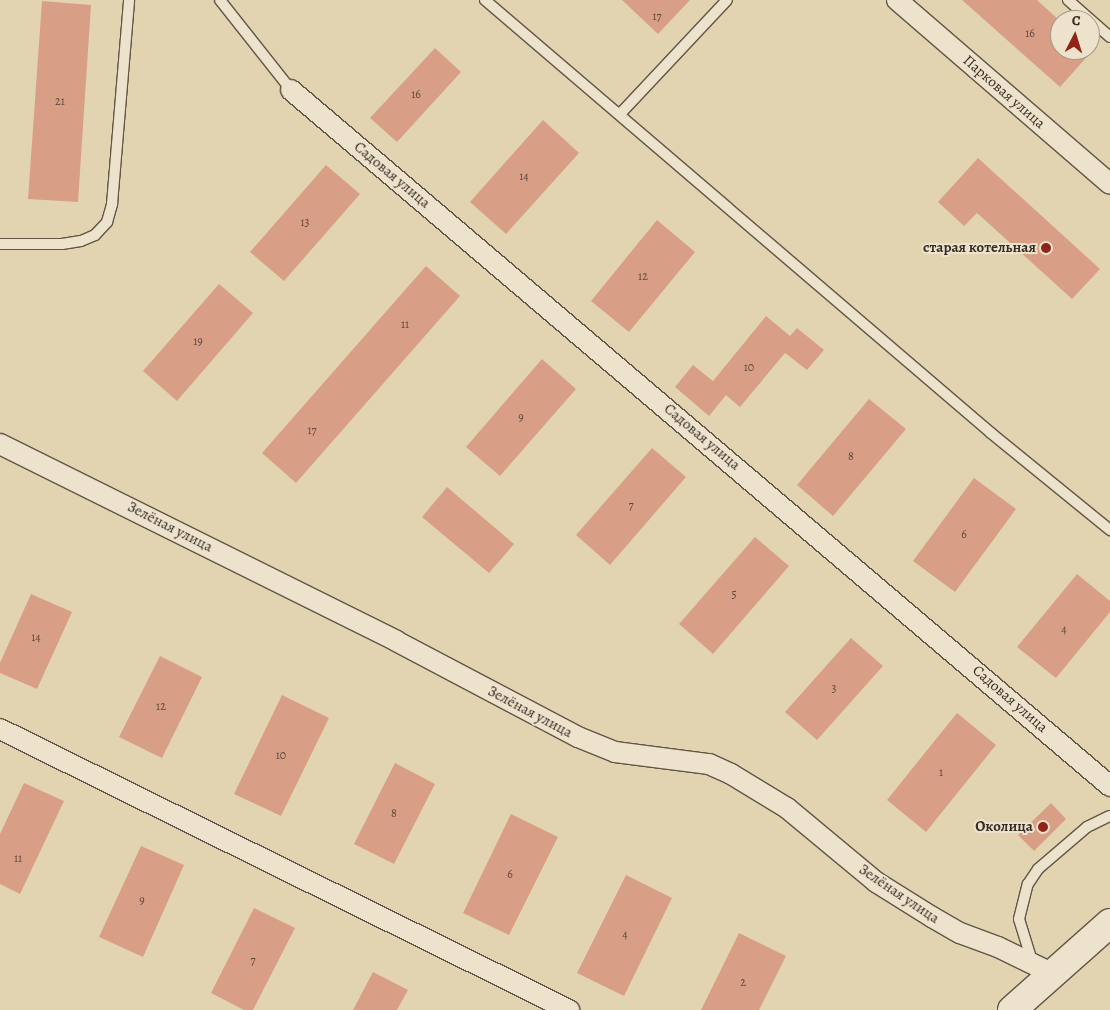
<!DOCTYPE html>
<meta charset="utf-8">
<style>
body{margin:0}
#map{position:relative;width:1110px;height:1010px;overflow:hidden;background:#e3d4b1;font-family:Alegreya,serif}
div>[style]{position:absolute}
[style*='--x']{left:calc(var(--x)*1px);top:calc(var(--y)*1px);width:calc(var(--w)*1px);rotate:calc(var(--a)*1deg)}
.building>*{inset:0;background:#d89f86}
.roads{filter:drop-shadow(1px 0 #625547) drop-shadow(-1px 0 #625547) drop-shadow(0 1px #625547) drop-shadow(0 -1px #625547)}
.lane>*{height:10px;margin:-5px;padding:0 5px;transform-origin:5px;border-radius:5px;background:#ede3cc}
.street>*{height:20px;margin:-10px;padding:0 10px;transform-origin:10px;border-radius:10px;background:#ede3cc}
.secondary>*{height:28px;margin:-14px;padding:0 14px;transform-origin:14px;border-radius:14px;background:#ede3cc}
.dots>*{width:14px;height:14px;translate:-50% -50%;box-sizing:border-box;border:2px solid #ede3cc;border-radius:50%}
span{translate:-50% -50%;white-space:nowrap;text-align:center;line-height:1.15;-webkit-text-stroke:4px #ede3cc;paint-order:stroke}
.number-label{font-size:12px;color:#5f483c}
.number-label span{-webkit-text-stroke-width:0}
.street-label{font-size:15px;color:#372b24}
.poi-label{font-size:15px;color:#372b24;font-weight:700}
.right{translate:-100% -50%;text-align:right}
.north{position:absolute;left:1050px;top:10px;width:50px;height:50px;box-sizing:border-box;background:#ede3cc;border:1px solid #a49989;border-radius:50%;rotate:5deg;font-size:14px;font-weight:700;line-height:20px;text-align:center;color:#372b24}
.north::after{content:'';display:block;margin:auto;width:18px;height:22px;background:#8f2418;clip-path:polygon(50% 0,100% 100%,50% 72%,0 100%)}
</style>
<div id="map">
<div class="building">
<div style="clip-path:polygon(622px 0,690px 0,658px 34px)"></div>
<div style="clip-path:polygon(962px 0,1037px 0,1060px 21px,1060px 50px,1093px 50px,1060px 87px)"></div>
<div style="clip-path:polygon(42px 1px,91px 5px,78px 202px,28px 199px)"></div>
<div style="clip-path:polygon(435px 48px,461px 72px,397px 142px,370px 118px)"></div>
<div style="clip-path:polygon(543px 120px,579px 153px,506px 234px,470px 202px)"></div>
<div style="clip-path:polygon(978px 158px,1100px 269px,1072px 299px,977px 213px,964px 226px,938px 202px)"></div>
<div style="clip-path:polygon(326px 165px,360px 194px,284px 281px,250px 252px)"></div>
<div style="clip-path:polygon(657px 220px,695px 252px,629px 332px,591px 301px)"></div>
<div style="clip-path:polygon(426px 266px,460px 296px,296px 483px,262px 453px)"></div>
<div style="clip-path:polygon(219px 284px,253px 313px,177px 401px,143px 371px)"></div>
<div style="clip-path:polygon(766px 316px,790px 336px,797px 328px,824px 350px,807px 370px,785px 353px,740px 407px,726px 395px,709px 416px,675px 387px,693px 365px,713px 381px)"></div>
<div style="clip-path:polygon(542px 359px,576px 389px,500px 476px,466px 447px)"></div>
<div style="clip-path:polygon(869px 399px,906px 429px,833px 516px,797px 485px)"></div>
<div style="clip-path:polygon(652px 448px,686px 477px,610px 565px,576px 535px)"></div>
<div style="clip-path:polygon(974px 478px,1016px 509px,955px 592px,913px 561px)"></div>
<div style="clip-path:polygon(447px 487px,514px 544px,489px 573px,422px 517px)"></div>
<div style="clip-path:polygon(755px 537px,789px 566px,713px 654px,679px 624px)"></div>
<div style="clip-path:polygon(1077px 574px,1110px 601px,1110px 612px,1056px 678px,1017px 647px)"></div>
<div style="clip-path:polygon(31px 594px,72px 612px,37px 689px,0 673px,0 663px)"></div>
<div style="clip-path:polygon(851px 638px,883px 666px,817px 740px,785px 712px)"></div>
<div style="clip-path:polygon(160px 656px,202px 677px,162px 758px,119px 737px)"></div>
<div style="clip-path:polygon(282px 695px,329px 718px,281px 816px,234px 794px)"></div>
<div style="clip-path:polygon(957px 713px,996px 745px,926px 832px,887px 800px)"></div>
<div style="clip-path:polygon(395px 763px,435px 784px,394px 864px,354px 844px)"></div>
<div style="clip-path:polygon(24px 783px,64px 801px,20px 894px,0 884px,0 834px)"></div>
<div style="clip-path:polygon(1051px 803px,1066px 819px,1034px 851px,1018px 835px)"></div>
<div style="clip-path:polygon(511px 814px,558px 837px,509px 935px,463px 913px)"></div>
<div style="clip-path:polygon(141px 846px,184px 865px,143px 957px,99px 937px)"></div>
<div style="clip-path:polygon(626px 875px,672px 898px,624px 996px,577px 973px)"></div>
<div style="clip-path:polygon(254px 908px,295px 928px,253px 1010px,244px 1010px,211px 993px)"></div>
<div style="clip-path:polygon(739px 933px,786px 956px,759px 1010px,701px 1010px)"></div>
<div style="clip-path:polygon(373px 972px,408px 990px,397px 1010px,353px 1010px)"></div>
</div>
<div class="roads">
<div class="lane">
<div style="--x:220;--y:0;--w:115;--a:51.7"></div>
<div style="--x:485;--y:0;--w:666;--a:40.55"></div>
<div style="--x:991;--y:433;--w:154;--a:39.2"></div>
<div style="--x:1068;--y:0;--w:56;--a:41.4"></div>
<div style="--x:620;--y:114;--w:156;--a:-46.8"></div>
<div style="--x:0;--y:244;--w:62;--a:0"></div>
<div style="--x:62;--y:244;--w:19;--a:-9"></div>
<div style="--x:81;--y:241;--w:15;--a:-23"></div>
<div style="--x:95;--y:235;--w:18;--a:-47"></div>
<div style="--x:107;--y:222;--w:19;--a:-74"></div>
<div style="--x:112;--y:204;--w:205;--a:-85.2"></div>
<div style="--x:1032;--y:961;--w:44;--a:-107.2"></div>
<div style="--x:1019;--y:919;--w:36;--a:-76"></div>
<div style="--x:1028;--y:884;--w:18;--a:-56"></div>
<div style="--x:1038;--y:869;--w:65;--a:-40.6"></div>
<div style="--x:1087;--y:827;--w:25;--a:-26"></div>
</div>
<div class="street">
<div style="--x:897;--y:0;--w:281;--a:40.8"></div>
<div style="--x:291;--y:90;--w:1075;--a:40.36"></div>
<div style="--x:0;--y:444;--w:442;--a:26.4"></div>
<div style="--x:396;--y:641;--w:206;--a:27.8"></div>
<div style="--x:578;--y:737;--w:40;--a:22"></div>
<div style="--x:615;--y:752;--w:95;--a:7.3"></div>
<div style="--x:709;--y:764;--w:24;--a:24"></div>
<div style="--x:731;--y:774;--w:66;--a:31.3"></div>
<div style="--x:787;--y:808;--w:116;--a:39.7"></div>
<div style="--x:876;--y:882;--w:66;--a:32"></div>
<div style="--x:932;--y:917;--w:32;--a:30"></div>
<div style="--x:960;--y:933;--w:40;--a:20.2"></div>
<div style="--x:998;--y:947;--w:61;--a:26.1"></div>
<div style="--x:0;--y:729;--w:635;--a:26.28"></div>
</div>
<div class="secondary">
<div style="--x:1012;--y:1010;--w:131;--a:-41.6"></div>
</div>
</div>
<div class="dots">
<div style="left:1046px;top:248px;background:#8f2418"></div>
<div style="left:1043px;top:827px;background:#8f2418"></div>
</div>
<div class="number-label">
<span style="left:657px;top:17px">17</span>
<span style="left:1030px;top:34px">16</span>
<span style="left:416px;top:95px">16</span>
<span style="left:60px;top:102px">21</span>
<span style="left:524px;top:177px">14</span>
<span style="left:305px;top:223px">13</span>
<span style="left:643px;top:277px">12</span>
<span style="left:405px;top:325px">11</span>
<span style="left:198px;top:342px">19</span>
<span style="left:749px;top:368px">10</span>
<span style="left:521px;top:418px">9</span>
<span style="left:312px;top:431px">17</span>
<span style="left:851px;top:457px">8</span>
<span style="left:631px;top:506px">7</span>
<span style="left:964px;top:535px">6</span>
<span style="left:734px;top:595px">5</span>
<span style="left:1064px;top:630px">4</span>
<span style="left:36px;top:638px">14</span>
<span style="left:834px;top:689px">3</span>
<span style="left:161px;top:707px">12</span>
<span style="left:281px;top:756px">10</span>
<span style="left:941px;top:773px">1</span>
<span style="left:394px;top:814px">8</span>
<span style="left:18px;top:859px">11</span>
<span style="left:510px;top:875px">6</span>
<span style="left:142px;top:901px">9</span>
<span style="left:625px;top:935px">4</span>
<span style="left:253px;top:961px">7</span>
<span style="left:743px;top:983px">2</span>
</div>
<div class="street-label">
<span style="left:1004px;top:92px;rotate:41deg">Парковая улица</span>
<span style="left:392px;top:175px;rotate:40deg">Садовая улица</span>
<span style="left:702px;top:437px;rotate:40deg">Садовая улица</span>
<span style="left:170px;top:527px;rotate:27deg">Зелёная улица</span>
<span style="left:1010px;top:699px;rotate:41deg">Садовая улица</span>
<span style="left:530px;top:712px;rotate:28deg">Зелёная улица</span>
<span style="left:899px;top:894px;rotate:34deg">Зелёная улица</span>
</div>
<div class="poi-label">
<span class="right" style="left:1036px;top:248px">старая котельная</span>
<span class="right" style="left:1033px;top:827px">Околица</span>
</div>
<div class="north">С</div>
</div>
